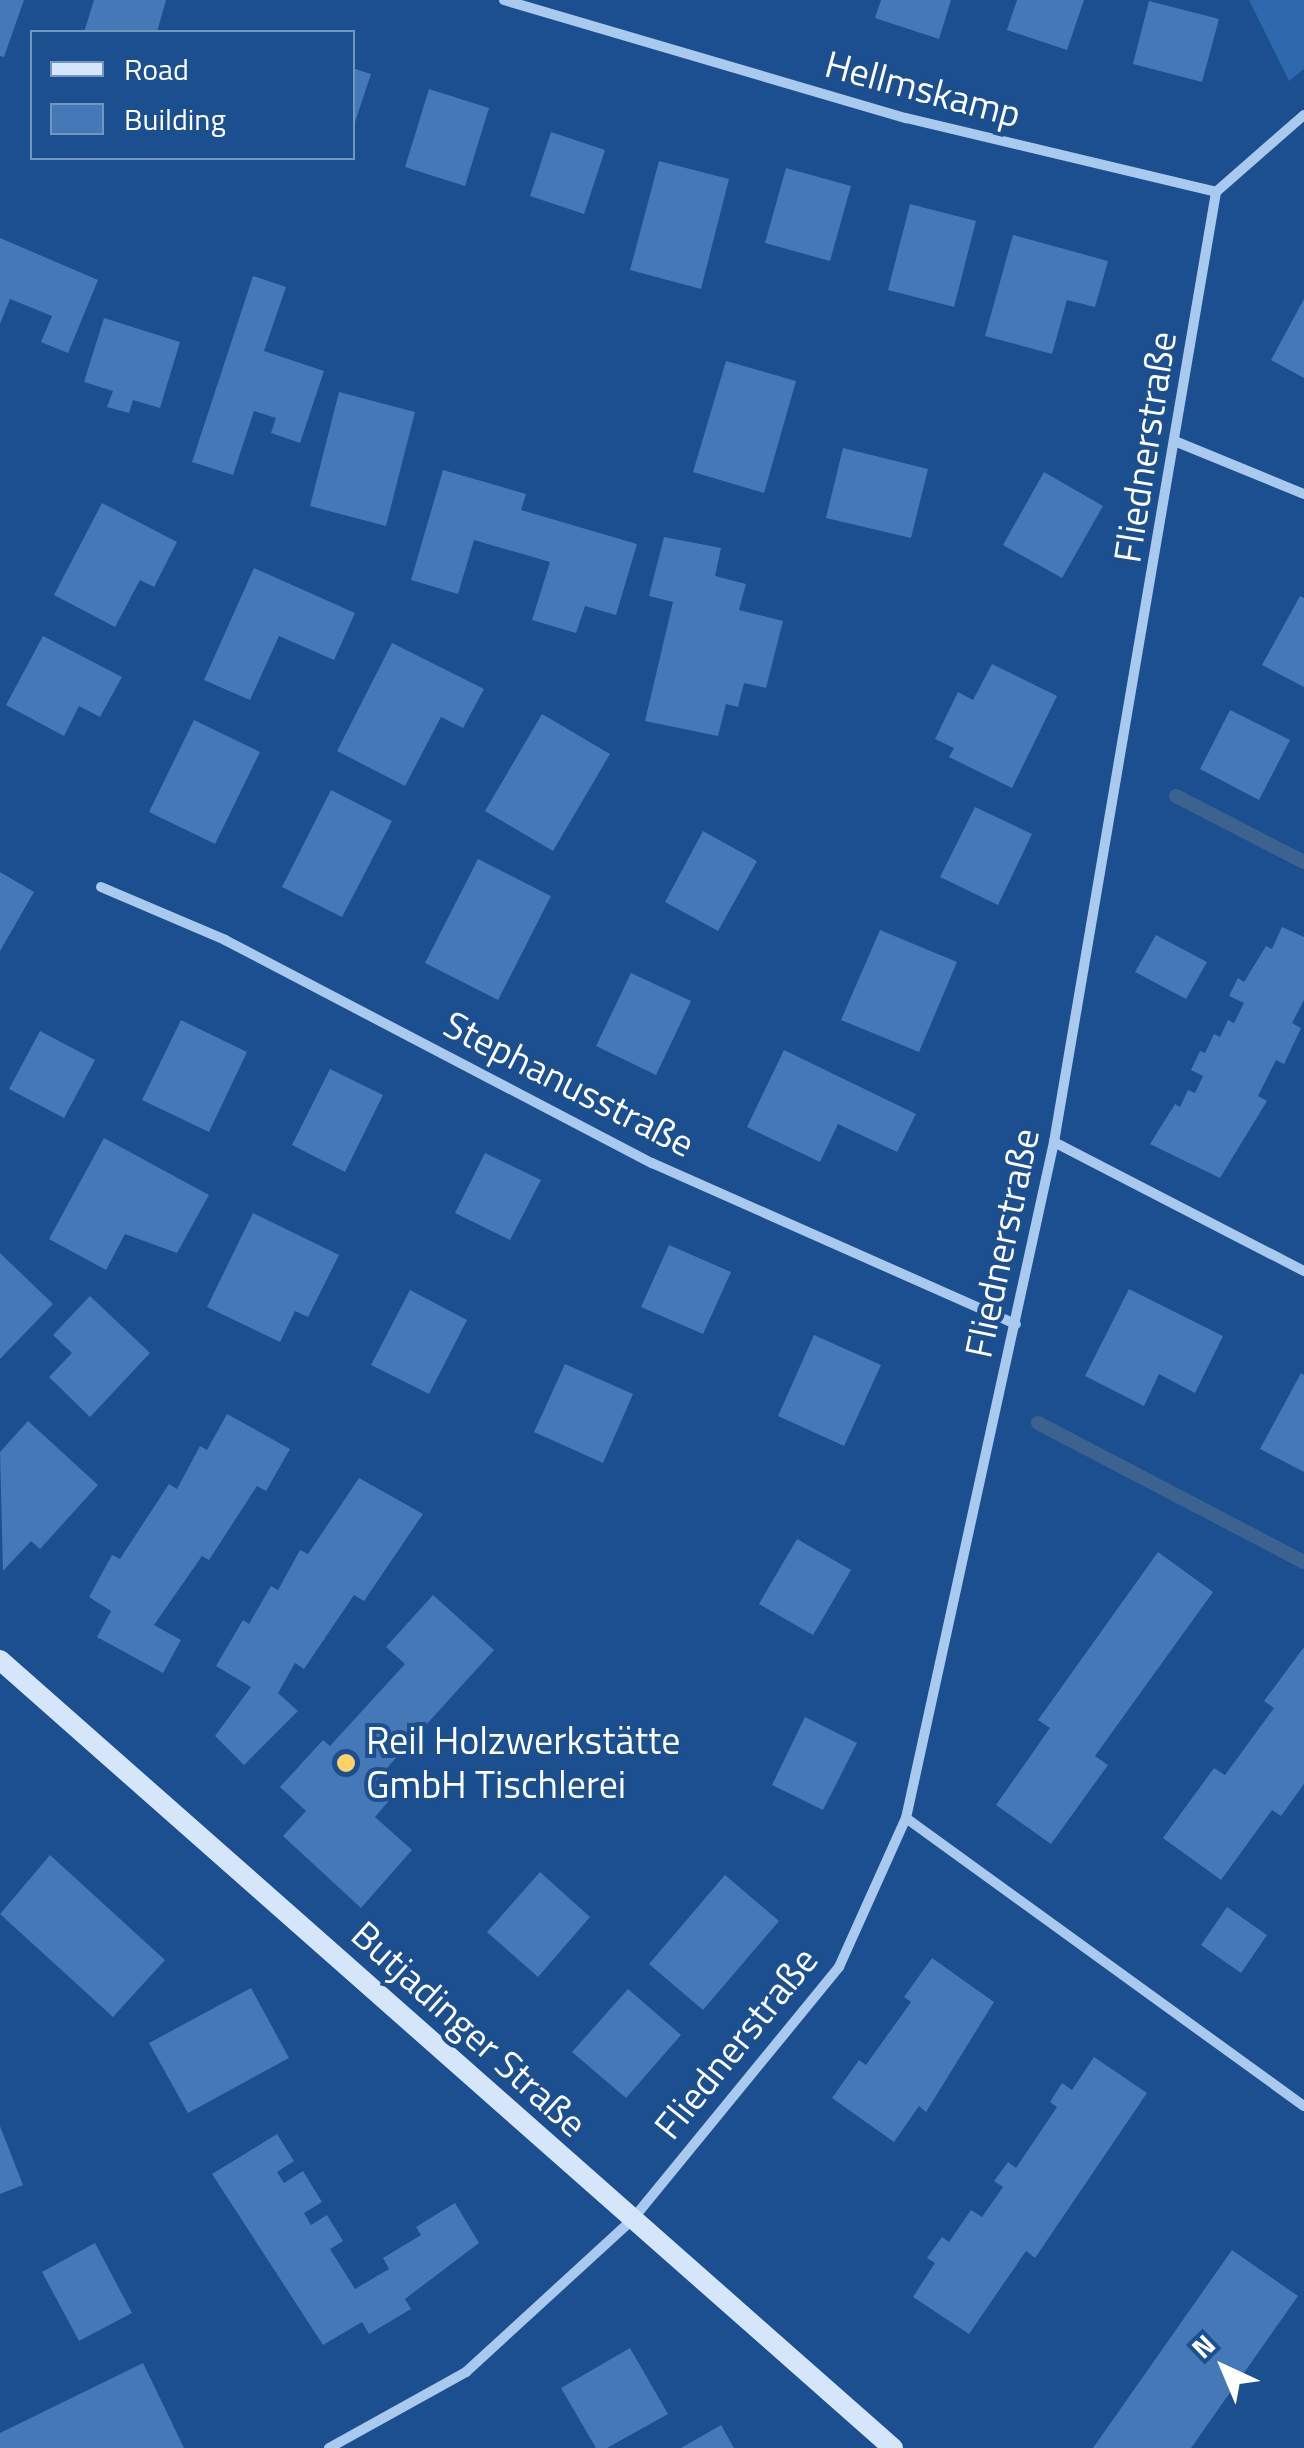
<!DOCTYPE html>
<meta charset="utf-8">
<style>
body{margin:0}
#map{position:relative;width:1304px;height:2448px;overflow:hidden;background:#1b4f8f;font-family:"Titillium Web",sans-serif}
div>[style]{position:absolute}
[style*='--x']{left:calc(var(--x)*1px);top:calc(var(--y)*1px);width:calc(var(--w)*1px);rotate:calc(var(--a)*1deg)}
.green>*{inset:0;background:#2e69ad}
.stream>*{height:14px;margin:-7px;padding:0 7px;transform-origin:7px;border-radius:7px;background:#3c6290}
.building>*{inset:0;background:#4478b7}
.street>*{height:10px;margin:-5px;padding:0 5px;transform-origin:5px;border-radius:5px;background:#a9c9ee}
.secondary>*{height:20px;margin:-10px;padding:0 10px;transform-origin:10px;border-radius:10px;background:#d6e6fa}
.dots>*{width:28px;height:28px;translate:-50% -50%;box-sizing:border-box;border:5px solid #1b4f8f;border-radius:50%}
span{translate:-50% -50%;white-space:nowrap;text-align:center;line-height:1.15;-webkit-text-stroke:8px #1b4f8f;paint-order:stroke}
.street-label{font-size:38px;color:#fff}
.poi-label{font-size:38px;color:#fff}
.left{translate:0 -50%;text-align:left}
.legend{position:absolute;left:30px;top:30px;width:325px;height:130px;box-sizing:border-box;background:#1b4f8f;border:2px solid #7695bc;margin:0;padding:12px 18px;list-style:none;font-size:30px;color:#fff}
.legend li{display:flex;align-items:center;gap:20px;height:50px}
.legend b{width:50px;border:2px solid #7695bc}
.north{position:absolute;left:1174px;top:2318px;width:100px;height:100px;-webkit-text-stroke:8px #1b4f8f;paint-order:stroke;rotate:316deg;font-size:28px;font-weight:700;line-height:40px;text-align:center;color:#fff}
.north::after{content:'';display:block;margin:auto;width:35px;height:45px;background:#fff;clip-path:polygon(50% 0,100% 100%,50% 72%,0 100%)}
</style>
<div id="map">
<div class="green">
<div style="clip-path:polygon(1249px 0,1304px 0,1304px 69px,1289px 81px)"></div>
</div>
<div class="stream">
<div style="--x:1176;--y:796;--w:144;--a:27.3"></div>
<div style="--x:1038;--y:1423;--w:300;--a:27.6"></div>
</div>
<div class="building">
<div style="clip-path:polygon(0 0,24px 0,4px 57px,0 56px)"></div>
<div style="clip-path:polygon(94px 0,166px 0,157px 32px,84px 32px)"></div>
<div style="clip-path:polygon(881px 0,951px 0,939px 39px,875px 18px)"></div>
<div style="clip-path:polygon(1017px 0,1084px 0,1067px 50px,1007px 30px)"></div>
<div style="clip-path:polygon(1149px 1px,1219px 19px,1202px 82px,1133px 64px)"></div>
<div style="clip-path:polygon(352px 68px,371px 74px,353px 128px,352px 128px)"></div>
<div style="clip-path:polygon(429px 89px,489px 108px,465px 186px,405px 167px)"></div>
<div style="clip-path:polygon(551px 132px,605px 150px,584px 214px,530px 196px)"></div>
<div style="clip-path:polygon(659px 161px,729px 179px,701px 289px,630px 270px)"></div>
<div style="clip-path:polygon(786px 168px,851px 186px,830px 261px,765px 243px)"></div>
<div style="clip-path:polygon(910px 204px,976px 221px,954px 307px,888px 290px)"></div>
<div style="clip-path:polygon(1013px 235px,1108px 261px,1095px 307px,1067px 300px,1052px 354px,985px 336px)"></div>
<div style="clip-path:polygon(0 238px,98px 280px,68px 353px,41px 342px,52px 316px,10px 299px,0 324px)"></div>
<div style="clip-path:polygon(253px 276px,286px 287px,264px 351px,324px 371px,300px 443px,271px 433px,276px 418px,254px 411px,233px 475px,192px 462px)"></div>
<div style="clip-path:polygon(1304px 299px,1304px 378px,1271px 360px)"></div>
<div style="clip-path:polygon(104px 318px,180px 342px,160px 408px,133px 400px,129px 413px,107px 407px,113px 391px,84px 382px)"></div>
<div style="clip-path:polygon(726px 361px,796px 381px,764px 493px,693px 472px)"></div>
<div style="clip-path:polygon(339px 392px,415px 412px,386px 526px,310px 506px)"></div>
<div style="clip-path:polygon(843px 448px,928px 469px,911px 538px,826px 518px)"></div>
<div style="clip-path:polygon(443px 470px,526px 494px,521px 510px,637px 544px,616px 615px,585px 606px,576px 633px,532px 620px,550px 562px,474px 540px,458px 594px,411px 580px)"></div>
<div style="clip-path:polygon(1044px 472px,1103px 506px,1062px 578px,1003px 545px)"></div>
<div style="clip-path:polygon(102px 503px,177px 542px,154px 587px,140px 580px,115px 627px,54px 595px)"></div>
<div style="clip-path:polygon(664px 537px,721px 548px,715px 576px,746px 584px,739px 610px,783px 621px,766px 688px,744px 683px,738px 707px,726px 704px,718px 736px,645px 721px,673px 602px,649px 596px)"></div>
<div style="clip-path:polygon(254px 568px,355px 613px,334px 660px,279px 636px,250px 700px,204px 680px)"></div>
<div style="clip-path:polygon(1300px 596px,1304px 598px,1304px 687px,1262px 665px)"></div>
<div style="clip-path:polygon(43px 636px,122px 677px,100px 717px,79px 706px,64px 736px,6px 705px)"></div>
<div style="clip-path:polygon(392px 643px,484px 689px,463px 728px,441px 717px,405px 786px,337px 751px)"></div>
<div style="clip-path:polygon(992px 664px,1057px 696px,1012px 788px,949px 757px,954px 748px,935px 739px,958px 692px,973px 700px)"></div>
<div style="clip-path:polygon(1230px 710px,1290px 740px,1259px 800px,1200px 769px)"></div>
<div style="clip-path:polygon(542px 714px,610px 754px,553px 851px,485px 811px)"></div>
<div style="clip-path:polygon(194px 720px,260px 752px,215px 844px,149px 812px)"></div>
<div style="clip-path:polygon(331px 790px,392px 821px,342px 917px,282px 887px)"></div>
<div style="clip-path:polygon(975px 807px,1032px 834px,998px 905px,940px 877px)"></div>
<div style="clip-path:polygon(703px 831px,757px 861px,718px 931px,665px 902px)"></div>
<div style="clip-path:polygon(478px 859px,551px 896px,498px 1000px,425px 963px)"></div>
<div style="clip-path:polygon(0 872px,34px 892px,0 951px)"></div>
<div style="clip-path:polygon(1282px 927px,1304px 937px,1304px 1000px,1292px 1023px,1301px 1028px,1284px 1064px,1276px 1060px,1258px 1096px,1267px 1101px,1220px 1178px,1150px 1144px,1175px 1104px,1180px 1107px,1188px 1090px,1195px 1093px,1203px 1076px,1191px 1070px,1200px 1051px,1205px 1053px,1214px 1034px,1220px 1037px,1228px 1020px,1234px 1023px,1244px 1003px,1229px 996px,1238px 978px,1244px 982px,1266px 946px,1272px 949px)"></div>
<div style="clip-path:polygon(880px 930px,957px 962px,919px 1052px,841px 1020px)"></div>
<div style="clip-path:polygon(1156px 935px,1207px 962px,1186px 999px,1135px 972px)"></div>
<div style="clip-path:polygon(631px 973px,691px 1001px,656px 1075px,596px 1046px)"></div>
<div style="clip-path:polygon(181px 1020px,247px 1052px,209px 1132px,142px 1100px)"></div>
<div style="clip-path:polygon(40px 1031px,95px 1060px,64px 1118px,9px 1089px)"></div>
<div style="clip-path:polygon(784px 1050px,916px 1114px,897px 1152px,838px 1124px,820px 1162px,747px 1127px)"></div>
<div style="clip-path:polygon(330px 1069px,383px 1095px,345px 1172px,292px 1145px)"></div>
<div style="clip-path:polygon(104px 1138px,209px 1195px,177px 1253px,125px 1234px,106px 1270px,49px 1239px)"></div>
<div style="clip-path:polygon(485px 1153px,541px 1180px,510px 1240px,455px 1213px)"></div>
<div style="clip-path:polygon(253px 1213px,339px 1255px,308px 1317px,295px 1311px,280px 1342px,207px 1307px)"></div>
<div style="clip-path:polygon(669px 1245px,731px 1272px,703px 1334px,641px 1307px)"></div>
<div style="clip-path:polygon(0 1253px,53px 1304px,0 1359px)"></div>
<div style="clip-path:polygon(1129px 1289px,1223px 1336px,1195px 1393px,1159px 1374px,1144px 1406px,1085px 1376px)"></div>
<div style="clip-path:polygon(410px 1290px,467px 1320px,429px 1394px,371px 1365px)"></div>
<div style="clip-path:polygon(90px 1296px,150px 1353px,90px 1417px,49px 1377px,72px 1353px,53px 1335px)"></div>
<div style="clip-path:polygon(814px 1335px,881px 1365px,844px 1446px,778px 1416px)"></div>
<div style="clip-path:polygon(565px 1364px,633px 1394px,603px 1463px,534px 1432px)"></div>
<div style="clip-path:polygon(1301px 1373px,1304px 1375px,1304px 1472px,1260px 1449px)"></div>
<div style="clip-path:polygon(227px 1414px,290px 1449px,266px 1491px,257px 1486px,209px 1560px,202px 1556px,154px 1625px,181px 1640px,163px 1673px,97px 1637px,111px 1611px,89px 1597px,112px 1555px,120px 1559px,169px 1484px,177px 1489px,200px 1446px,207px 1450px)"></div>
<div style="clip-path:polygon(28px 1421px,98px 1485px,40px 1549px,31px 1541px,3px 1571px,0 1452px)"></div>
<div style="clip-path:polygon(359px 1478px,423px 1514px,364px 1601px,354px 1595px,304px 1669px,295px 1663px,278px 1693px,298px 1711px,244px 1765px,215px 1736px,251px 1687px,216px 1666px,243px 1620px,249px 1624px,271px 1586px,278px 1590px,300px 1550px,308px 1554px)"></div>
<div style="clip-path:polygon(797px 1539px,851px 1570px,813px 1635px,759px 1604px)"></div>
<div style="clip-path:polygon(1158px 1552px,1213px 1592px,1095px 1756px,1108px 1765px,1051px 1844px,996px 1805px,1050px 1728px,1038px 1720px)"></div>
<div style="clip-path:polygon(433px 1595px,494px 1650px,376px 1780px,393px 1796px,375px 1817px,412px 1850px,361px 1908px,283px 1836px,306px 1811px,280px 1787px,323px 1740px,330px 1746px,405px 1664px,386px 1647px)"></div>
<div style="clip-path:polygon(1304px 1647px,1304px 1784px,1281px 1816px,1272px 1810px,1221px 1880px,1163px 1838px,1214px 1768px,1225px 1775px,1274px 1708px,1264px 1701px)"></div>
<div style="clip-path:polygon(805px 1717px,857px 1743px,823px 1810px,772px 1785px)"></div>
<div style="clip-path:polygon(50px 1855px,165px 1960px,113px 2017px,0 1914px)"></div>
<div style="clip-path:polygon(540px 1872px,590px 1917px,538px 1977px,487px 1932px)"></div>
<div style="clip-path:polygon(725px 1875px,779px 1921px,703px 2010px,649px 1964px)"></div>
<div style="clip-path:polygon(1227px 1907px,1267px 1935px,1241px 1973px,1201px 1945px)"></div>
<div style="clip-path:polygon(932px 1958px,994px 2002px,926px 2112px,919px 2106px,894px 2142px,832px 2098px,859px 2060px,866px 2065px,911px 2002px,904px 1997px)"></div>
<div style="clip-path:polygon(251px 1988px,289px 2058px,188px 2113px,149px 2043px)"></div>
<div style="clip-path:polygon(628px 1989px,681px 2035px,626px 2098px,572px 2052px)"></div>
<div style="clip-path:polygon(1094px 2057px,1147px 2093px,1035px 2258px,1026px 2251px,969px 2334px,913px 2297px,935px 2263px,927px 2258px,942px 2237px,949px 2242px,971px 2210px,982px 2217px,1003px 2187px,994px 2181px,1008px 2162px,1016px 2168px,1057px 2107px,1050px 2102px,1062px 2083px,1072px 2090px)"></div>
<div style="clip-path:polygon(0 2126px,23px 2185px,0 2194px)"></div>
<div style="clip-path:polygon(277px 2134px,294px 2161px,277px 2172px,284px 2183px,303px 2171px,322px 2202px,304px 2213px,311px 2225px,327px 2215px,343px 2241px,330px 2249px,355px 2289px,389px 2269px,383px 2258px,421px 2235px,416px 2227px,455px 2203px,479px 2243px,405px 2299px,411px 2309px,369px 2334px,362px 2322px,323px 2345px,212px 2174px)"></div>
<div style="clip-path:polygon(95px 2243px,132px 2313px,79px 2341px,42px 2272px)"></div>
<div style="clip-path:polygon(1232px 2250px,1298px 2296px,1191px 2448px,1093px 2448px)"></div>
<div style="clip-path:polygon(630px 2348px,668px 2414px,607px 2448px,596px 2448px,561px 2388px)"></div>
<div style="clip-path:polygon(143px 2363px,184px 2448px,0 2448px,0 2433px)"></div>
<div style="clip-path:polygon(721px 2425px,734px 2448px,681px 2448px)"></div>
</div>
<div class="street">
<div style="--x:504;--y:0;--w:419;--a:16.4"></div>
<div style="--x:906;--y:118;--w:319;--a:13.4"></div>
<div style="--x:1216;--y:192;--w:117;--a:-41.2"></div>
<div style="--x:1177;--y:442;--w:137;--a:22.3"></div>
<div style="--x:101;--y:887;--w:135;--a:23.1"></div>
<div style="--x:225;--y:940;--w:482;--a:27.6"></div>
<div style="--x:652;--y:1163;--w:398;--a:23.9"></div>
<div style="--x:1054;--y:1142;--w:281;--a:27.3"></div>
<div style="--x:906;--y:1818;--w:491;--a:35.9"></div>
<div style="--x:329;--y:2448;--w:157;--a:-29"></div>
<div style="--x:466;--y:2372;--w:225;--a:-42.5"></div>
<div style="--x:632;--y:2220;--w:327;--a:-50.7"></div>
<div style="--x:839;--y:1967;--w:163;--a:-65.8"></div>
<div style="--x:906;--y:1818;--w:692;--a:-77.65"></div>
<div style="--x:1054;--y:1142;--w:964;--a:-80.32"></div>
</div>
<div class="secondary">
<div style="--x:0;--y:1660;--w:1191;--a:41.43"></div>
</div>
<div class="dots">
<div style="left:346px;top:1763px;background:#ffd166"></div>
</div>
<div class="street-label">
<span style="left:923px;top:89px;rotate:15deg">Hellmskamp</span>
<span style="left:1145px;top:447px;rotate:-81deg">Fliednerstraße</span>
<span style="left:569px;top:1084px;rotate:27deg">Stephanusstraße</span>
<span style="left:1002px;top:1243px;rotate:-78deg">Fliednerstraße</span>
<span style="left:469px;top:2029px;rotate:42deg">Butjadinger Straße</span>
<span style="left:736px;top:2043px;rotate:-51deg">Fliednerstraße</span>
</div>
<div class="poi-label">
<span class="left" style="left:366px;top:1763px">Reil Holzwerkstätte<br>GmbH Tischlerei</span>
</div>
<ul class="legend">
<li><b style="height:12px;background:#d6e6fa"></b>Road</li>
<li><b style="height:28px;background:#4478b7"></b>Building</li>
</ul>
<div class="north">N</div>
</div>
